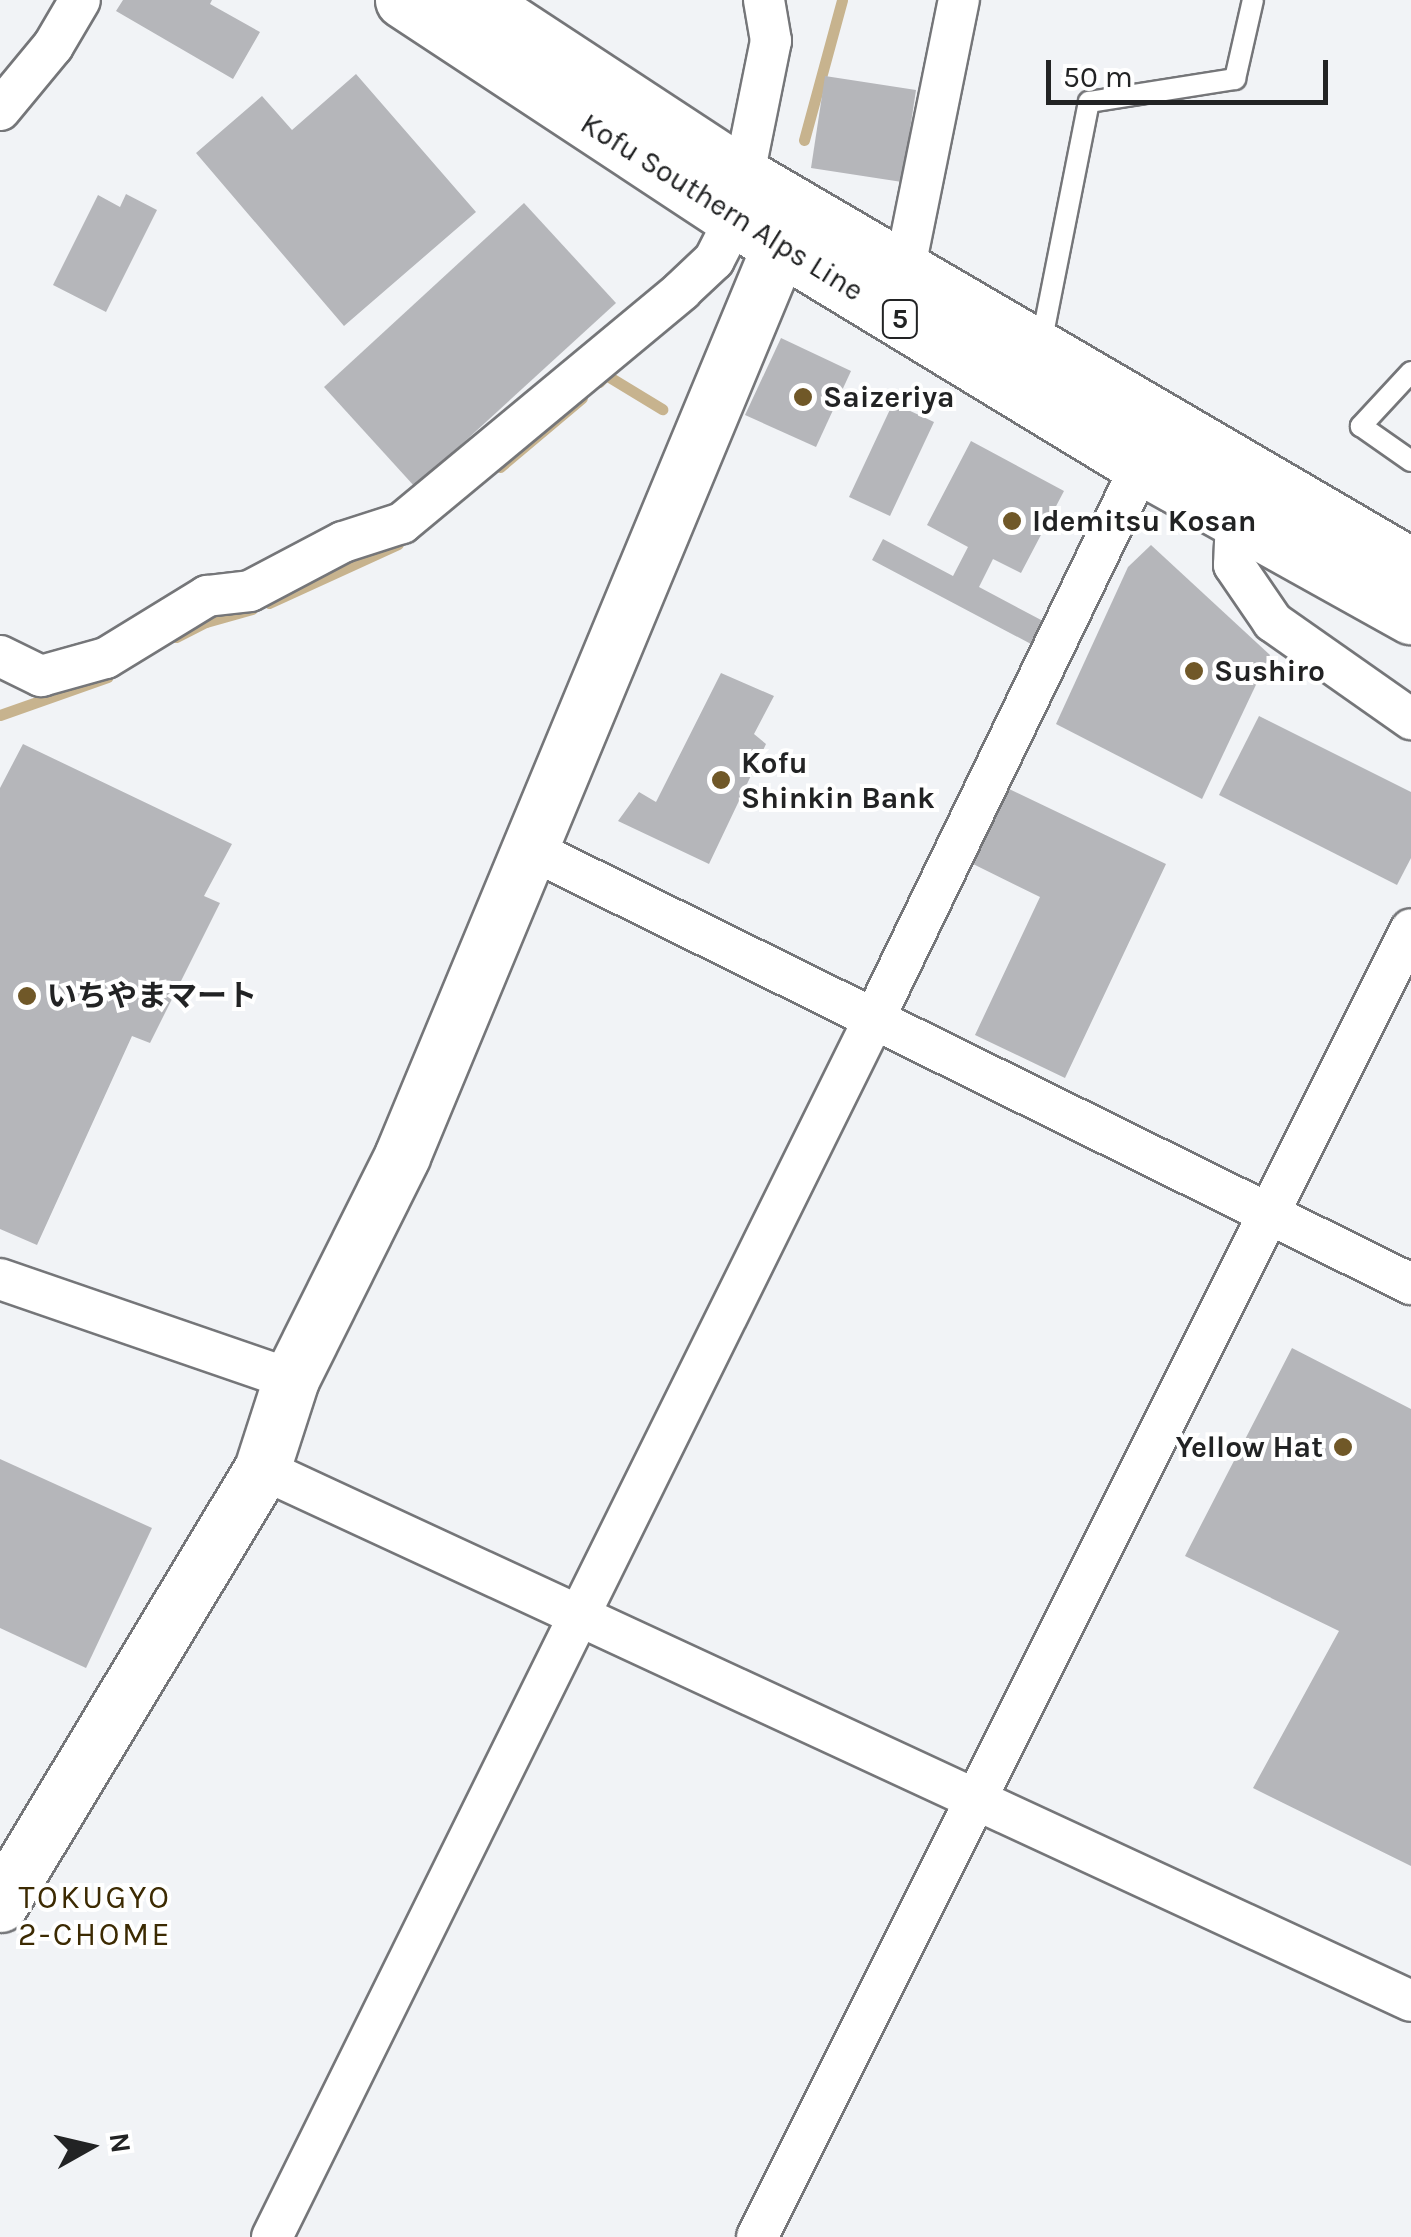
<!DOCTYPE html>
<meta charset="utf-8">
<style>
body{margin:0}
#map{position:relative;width:1411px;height:2237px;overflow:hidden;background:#f1f3f6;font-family:Karla,"Noto Sans JP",sans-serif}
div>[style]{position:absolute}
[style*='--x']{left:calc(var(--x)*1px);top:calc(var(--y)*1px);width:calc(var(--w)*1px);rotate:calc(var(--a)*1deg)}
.stream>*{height:11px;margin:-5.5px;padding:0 5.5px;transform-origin:5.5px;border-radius:5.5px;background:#c7b38e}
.building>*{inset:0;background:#b5b6ba}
.roads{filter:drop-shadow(2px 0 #757679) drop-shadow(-2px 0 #757679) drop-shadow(0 2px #757679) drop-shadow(0 -2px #757679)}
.lane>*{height:20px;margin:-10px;padding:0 10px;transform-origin:10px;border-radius:10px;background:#fff}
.street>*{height:40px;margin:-20px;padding:0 20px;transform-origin:20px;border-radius:20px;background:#fff}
.secondary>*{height:55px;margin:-27.5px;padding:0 27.5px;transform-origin:27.5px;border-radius:27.5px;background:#fff}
.primary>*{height:55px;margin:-27.5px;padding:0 27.5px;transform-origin:27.5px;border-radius:27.5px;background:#fff}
.dots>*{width:28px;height:28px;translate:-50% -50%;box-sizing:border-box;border:5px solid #fff;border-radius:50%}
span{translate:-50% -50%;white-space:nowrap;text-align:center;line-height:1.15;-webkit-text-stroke:8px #fff;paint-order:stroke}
.shield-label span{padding:2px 8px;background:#fff;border:2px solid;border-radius:8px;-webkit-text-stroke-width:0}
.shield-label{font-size:28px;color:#222324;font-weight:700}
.street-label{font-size:30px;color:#222324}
.poi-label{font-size:30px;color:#222324;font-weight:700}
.left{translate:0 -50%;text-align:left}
.right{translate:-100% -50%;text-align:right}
.neighbourhood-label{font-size:32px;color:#3c2a02;letter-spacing:2.5px}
.north{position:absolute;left:40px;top:2097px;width:100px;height:100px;-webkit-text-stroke:8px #fff;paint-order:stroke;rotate:82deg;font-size:28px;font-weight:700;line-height:40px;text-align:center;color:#222324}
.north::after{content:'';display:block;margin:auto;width:35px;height:45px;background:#222324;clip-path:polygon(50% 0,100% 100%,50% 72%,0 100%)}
.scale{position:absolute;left:1046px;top:60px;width:282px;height:45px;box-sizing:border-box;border:5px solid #222324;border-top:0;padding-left:12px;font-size:30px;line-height:35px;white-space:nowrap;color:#222324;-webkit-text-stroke:8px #fff;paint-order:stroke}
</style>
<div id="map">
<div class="stream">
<div style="--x:804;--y:140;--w:145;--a:-74.8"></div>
<div style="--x:599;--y:382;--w:10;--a:-45"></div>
<div style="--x:606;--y:375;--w:66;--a:31.3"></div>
<div style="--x:500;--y:467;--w:107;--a:-40.1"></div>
<div style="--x:269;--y:603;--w:142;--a:-24.6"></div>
<div style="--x:176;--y:637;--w:34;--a:-27"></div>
<div style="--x:206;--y:622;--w:48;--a:-15.8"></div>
<div style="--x:0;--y:715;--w:114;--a:-19.4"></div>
</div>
<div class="building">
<div style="clip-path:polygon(123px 0,212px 0,210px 4px,260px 32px,233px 79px,116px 11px)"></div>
<div style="clip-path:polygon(356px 74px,476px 212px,344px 326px,196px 153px,262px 96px,292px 130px)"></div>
<div style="clip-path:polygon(825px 76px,916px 90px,902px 182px,811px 168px)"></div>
<div style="clip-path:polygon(126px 194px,157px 210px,106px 312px,53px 285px,98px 195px,120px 207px)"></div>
<div style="clip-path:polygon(524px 203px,616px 303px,415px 487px,324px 387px)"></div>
<div style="clip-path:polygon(781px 338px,851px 371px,816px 447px,745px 415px)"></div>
<div style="clip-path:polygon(893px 403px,934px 422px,890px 516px,849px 497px)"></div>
<div style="clip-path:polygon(971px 441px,1064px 491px,1021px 573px,993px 559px,979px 587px,1043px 621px,1031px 644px,872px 560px,883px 539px,953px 576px,968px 547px,927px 525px)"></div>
<div style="clip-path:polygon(1151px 545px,1270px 655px,1202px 799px,1056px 724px,1128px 567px)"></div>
<div style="clip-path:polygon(721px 673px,774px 696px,754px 734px,766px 744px,709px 864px,618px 821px,639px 792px,656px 802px)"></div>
<div style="clip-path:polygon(1259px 716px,1411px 792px,1411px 858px,1397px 885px,1219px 795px)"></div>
<div style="clip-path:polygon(23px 744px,232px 844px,204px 896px,220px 903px,150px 1043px,132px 1036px,37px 1245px,0 1229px,0 788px)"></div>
<div style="clip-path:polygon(1005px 787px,1166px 864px,1065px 1078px,975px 1035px,1040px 897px,969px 862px)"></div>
<div style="clip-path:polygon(1292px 1348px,1411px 1409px,1411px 1866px,1253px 1788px,1339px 1631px,1185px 1556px)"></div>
<div style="clip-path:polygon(0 1459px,152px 1528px,86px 1668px,0 1628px)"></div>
</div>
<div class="roads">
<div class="lane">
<div style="--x:1041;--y:344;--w:247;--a:-78.8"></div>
<div style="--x:1089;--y:102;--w:148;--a:-9"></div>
<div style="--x:1235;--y:79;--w:81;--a:-77.2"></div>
<div style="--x:1411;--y:372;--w:74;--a:132.8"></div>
<div style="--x:1361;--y:426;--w:61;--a:35"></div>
</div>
<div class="street">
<div style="--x:0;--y:110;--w:83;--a:-50.4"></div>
<div style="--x:53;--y:46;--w:53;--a:-59.6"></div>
<div style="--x:905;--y:267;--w:272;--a:-78.6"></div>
<div style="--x:1236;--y:518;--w:47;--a:92.4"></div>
<div style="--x:1234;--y:565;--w:69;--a:55.6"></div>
<div style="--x:1273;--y:622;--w:169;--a:35.1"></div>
<div style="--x:0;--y:656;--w:46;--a:26"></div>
<div style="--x:41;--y:676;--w:67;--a:-15.5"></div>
<div style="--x:106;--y:658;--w:119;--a:-31.5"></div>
<div style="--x:207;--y:596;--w:43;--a:-6.6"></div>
<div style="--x:250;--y:591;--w:105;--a:-27.8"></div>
<div style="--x:343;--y:542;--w:62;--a:-17.9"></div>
<div style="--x:402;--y:523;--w:363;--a:-39.7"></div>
<div style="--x:681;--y:291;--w:45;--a:-43.2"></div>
<div style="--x:714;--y:260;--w:46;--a:-62.9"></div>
<div style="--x:735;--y:219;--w:182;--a:-78.6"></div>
<div style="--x:771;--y:41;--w:42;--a:-99.7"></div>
<div style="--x:528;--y:848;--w:985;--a:26.28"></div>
<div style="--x:0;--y:1279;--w:308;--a:19"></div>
<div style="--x:262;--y:1469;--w:1266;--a:24.84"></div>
<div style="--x:272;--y:2237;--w:1359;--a:-63.7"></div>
<div style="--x:874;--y:1019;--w:614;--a:-64.23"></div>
<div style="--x:757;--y:2237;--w:1462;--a:-63.43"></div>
</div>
<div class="secondary">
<div style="--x:0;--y:1904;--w:508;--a:-58.94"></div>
<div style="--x:262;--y:1469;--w:95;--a:-72.1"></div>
<div style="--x:291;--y:1379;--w:249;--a:-63.5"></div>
<div style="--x:402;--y:1156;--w:1028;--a:-67.45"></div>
</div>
<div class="primary">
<div style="--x:403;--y:0;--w:398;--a:33.4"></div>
<div style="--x:735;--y:219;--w:475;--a:31.3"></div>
<div style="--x:1141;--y:466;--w:309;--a:29.1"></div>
<div style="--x:476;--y:0;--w:321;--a:33.3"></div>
<div style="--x:744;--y:176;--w:773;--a:30.32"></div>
</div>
</div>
<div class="dots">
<div style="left:803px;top:397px;background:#705828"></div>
<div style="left:1012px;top:521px;background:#705828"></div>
<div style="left:1194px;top:671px;background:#705828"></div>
<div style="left:721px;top:780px;background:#705828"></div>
<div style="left:27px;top:996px;background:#705828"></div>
<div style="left:1343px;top:1447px;background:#705828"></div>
</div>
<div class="shield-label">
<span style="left:900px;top:319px">5</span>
</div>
<div class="street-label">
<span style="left:722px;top:207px;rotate:32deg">Kofu Southern Alps Line</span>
</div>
<div class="poi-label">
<span class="left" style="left:823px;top:397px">Saizeriya</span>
<span class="left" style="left:1032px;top:521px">Idemitsu Kosan</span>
<span class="left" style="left:1214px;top:671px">Sushiro</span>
<span class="left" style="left:741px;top:780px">Kofu<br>Shinkin Bank</span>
<span class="left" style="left:47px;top:996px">いちやまマート</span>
<span class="right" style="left:1323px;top:1447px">Yellow Hat</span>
</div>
<div class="neighbourhood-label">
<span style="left:95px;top:1917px">TOKUGYO<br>2-CHOME</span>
</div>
<div class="north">N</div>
<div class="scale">50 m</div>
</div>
